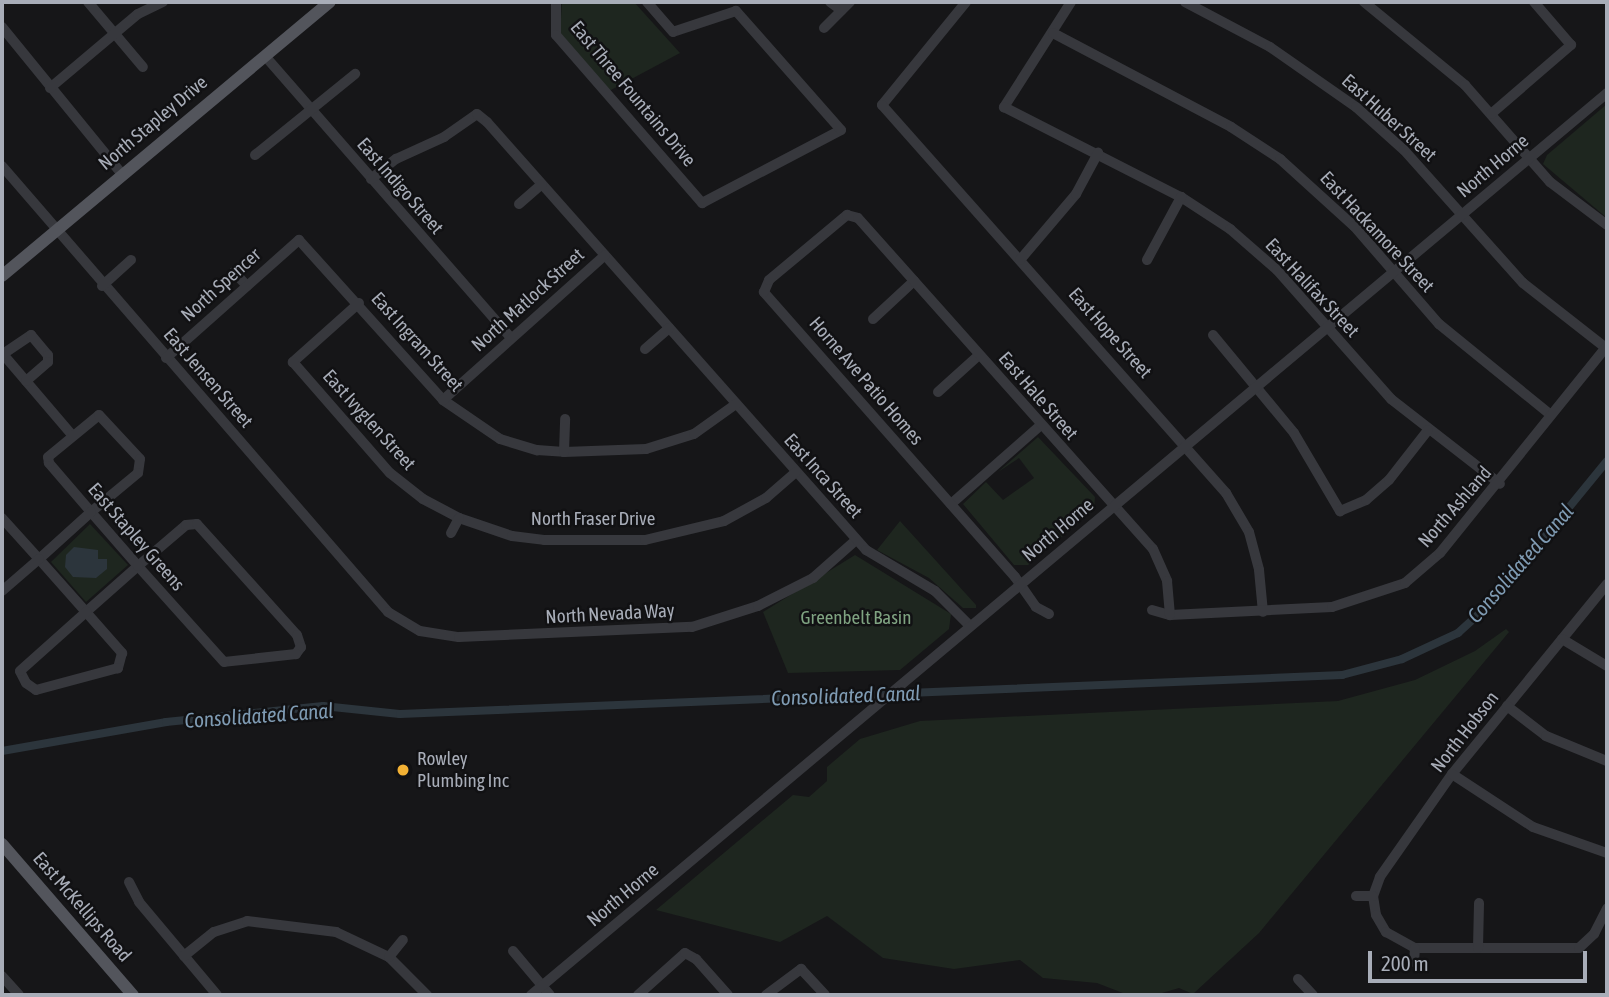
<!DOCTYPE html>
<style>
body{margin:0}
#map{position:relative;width:1609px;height:997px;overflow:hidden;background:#161618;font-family:"Asap Condensed",sans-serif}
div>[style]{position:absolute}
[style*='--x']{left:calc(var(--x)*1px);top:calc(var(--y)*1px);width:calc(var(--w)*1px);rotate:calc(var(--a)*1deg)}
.green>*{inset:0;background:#1e261f}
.water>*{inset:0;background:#2c353c}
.canal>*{height:8px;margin:-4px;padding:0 4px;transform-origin:4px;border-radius:4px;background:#2c353c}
.minor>*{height:10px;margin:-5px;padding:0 5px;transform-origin:5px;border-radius:5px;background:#37383d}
.major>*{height:12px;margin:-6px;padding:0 6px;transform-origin:6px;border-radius:6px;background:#53555c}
.dots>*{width:19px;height:19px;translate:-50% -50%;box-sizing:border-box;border:4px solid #111113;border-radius:50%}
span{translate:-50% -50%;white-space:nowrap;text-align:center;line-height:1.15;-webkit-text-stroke:5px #111113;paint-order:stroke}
.street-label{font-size:19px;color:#a8adb8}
.park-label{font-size:19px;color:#7fa381}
.poi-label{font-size:19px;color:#a8adb8}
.left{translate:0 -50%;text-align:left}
.water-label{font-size:21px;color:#7f9bb3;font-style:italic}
.frame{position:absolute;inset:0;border:4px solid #a8adb8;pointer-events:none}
.scale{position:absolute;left:1368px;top:951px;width:219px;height:32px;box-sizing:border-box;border:4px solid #a8adb8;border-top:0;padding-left:9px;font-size:21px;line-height:24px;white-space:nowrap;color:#a8adb8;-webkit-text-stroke:5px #111113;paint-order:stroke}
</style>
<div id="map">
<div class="green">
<div style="clip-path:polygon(562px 2px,634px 2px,680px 53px,609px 91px,560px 33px)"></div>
<div style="clip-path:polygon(1607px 104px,1607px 218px,1543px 164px,1547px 155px)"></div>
<div style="clip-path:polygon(1038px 437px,1095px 497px,1094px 510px,1028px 565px,1014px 565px,963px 504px,986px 482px,1003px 500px,1034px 478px,1019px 458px,998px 472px)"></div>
<div style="clip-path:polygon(900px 521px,976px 605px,976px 608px,963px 608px,929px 578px,877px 550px)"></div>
<div style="clip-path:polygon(90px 524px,128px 565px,86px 602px,51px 562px)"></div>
<div style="clip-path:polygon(855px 555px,951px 614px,949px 629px,900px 670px,788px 673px,763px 612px)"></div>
<div style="clip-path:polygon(1506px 629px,1509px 632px,1259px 933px,1193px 994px,1179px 988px,1155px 995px,1128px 995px,1097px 983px,1043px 978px,1020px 960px,954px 969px,883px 958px,827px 916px,780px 942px,656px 910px,793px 795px,809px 797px,827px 781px,827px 767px,860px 739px,920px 721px,1338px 701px,1415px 680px,1475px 651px)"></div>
</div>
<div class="water">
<div style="clip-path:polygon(74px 547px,98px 550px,98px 559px,107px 559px,107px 569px,96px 578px,73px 577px,65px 567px,66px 555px)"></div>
</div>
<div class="canal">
<div style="--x:2;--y:751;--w:167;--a:-10"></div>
<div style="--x:166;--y:722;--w:158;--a:-5.8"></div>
<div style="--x:323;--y:706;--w:77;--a:5.9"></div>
<div style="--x:400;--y:714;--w:943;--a:-2.37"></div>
<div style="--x:1342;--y:675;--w:62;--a:-14.9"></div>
<div style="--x:1402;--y:659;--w:62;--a:-24.9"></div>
<div style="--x:1458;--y:633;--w:45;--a:-42.3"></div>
<div style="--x:1491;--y:603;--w:183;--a:-50.8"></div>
</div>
<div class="minor">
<div style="--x:88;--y:2;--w:85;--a:49.8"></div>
<div style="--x:556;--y:2;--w:33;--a:90"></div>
<div style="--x:556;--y:35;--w:223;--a:49"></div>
<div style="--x:702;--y:203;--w:157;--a:-27.7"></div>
<div style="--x:841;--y:130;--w:159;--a:-131.4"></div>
<div style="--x:736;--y:11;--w:66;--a:161.6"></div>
<div style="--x:673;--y:32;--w:40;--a:-131"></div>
<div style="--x:830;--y:2;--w:14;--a:36"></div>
<div style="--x:966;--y:2;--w:133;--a:129.2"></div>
<div style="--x:882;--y:105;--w:519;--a:48.44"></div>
<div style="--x:1226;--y:493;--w:45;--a:59.5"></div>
<div style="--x:1249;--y:532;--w:39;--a:75"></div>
<div style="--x:1259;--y:570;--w:42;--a:84.6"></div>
<div style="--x:1071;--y:2;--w:125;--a:122.5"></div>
<div style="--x:1004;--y:107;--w:199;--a:27"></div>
<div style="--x:1181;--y:197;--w:59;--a:33.1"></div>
<div style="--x:1230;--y:229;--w:62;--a:41.1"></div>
<div style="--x:1277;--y:270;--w:172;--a:48.5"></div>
<div style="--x:1391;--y:399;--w:138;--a:37.9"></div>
<div style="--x:1185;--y:2;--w:96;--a:27.9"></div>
<div style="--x:1270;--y:47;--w:105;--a:34.9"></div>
<div style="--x:1356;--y:107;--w:64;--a:41.9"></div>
<div style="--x:1404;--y:150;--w:178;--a:48.2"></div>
<div style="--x:1523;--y:283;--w:105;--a:38.1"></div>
<div style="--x:1364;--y:2;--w:131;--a:39.4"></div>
<div style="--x:1465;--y:85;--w:129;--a:48.8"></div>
<div style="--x:1550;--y:182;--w:71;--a:37"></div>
<div style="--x:2;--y:27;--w:190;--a:50.8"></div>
<div style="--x:824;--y:28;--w:37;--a:-45"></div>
<div style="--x:1053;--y:33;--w:201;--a:27.8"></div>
<div style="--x:1231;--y:127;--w:59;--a:33.1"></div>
<div style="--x:1280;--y:159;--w:100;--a:42.2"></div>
<div style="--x:1354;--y:226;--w:130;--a:49.1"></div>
<div style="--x:1439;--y:324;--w:144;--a:39.1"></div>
<div style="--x:265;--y:56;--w:374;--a:48.9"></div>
<div style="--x:50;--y:88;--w:115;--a:-40.1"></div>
<div style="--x:138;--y:14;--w:28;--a:-26"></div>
<div style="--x:1491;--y:114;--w:106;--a:-40.8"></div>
<div style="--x:1571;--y:45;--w:57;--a:-130.7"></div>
<div style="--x:255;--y:155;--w:129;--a:-39"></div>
<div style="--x:2;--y:166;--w:590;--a:49.12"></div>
<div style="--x:388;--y:612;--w:37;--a:31"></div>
<div style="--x:420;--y:631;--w:39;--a:9"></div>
<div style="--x:459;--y:637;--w:233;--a:-2.5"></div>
<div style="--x:692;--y:627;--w:69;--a:-17.7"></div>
<div style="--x:758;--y:606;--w:62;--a:-27"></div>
<div style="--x:813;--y:578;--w:57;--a:-41.5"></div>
<div style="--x:371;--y:179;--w:32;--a:-39"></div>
<div style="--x:396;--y:159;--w:53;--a:-24.6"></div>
<div style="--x:444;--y:137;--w:40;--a:-34.9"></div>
<div style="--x:477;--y:114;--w:13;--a:39"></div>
<div style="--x:487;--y:122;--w:572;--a:48.47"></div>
<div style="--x:866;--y:550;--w:80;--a:30.7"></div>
<div style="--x:935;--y:591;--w:49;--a:45"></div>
<div style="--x:519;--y:204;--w:30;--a:-41"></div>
<div style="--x:1020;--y:260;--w:87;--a:-49.7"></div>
<div style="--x:1076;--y:194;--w:47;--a:-61.8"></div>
<div style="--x:1147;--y:260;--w:72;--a:-61.6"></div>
<div style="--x:234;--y:272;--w:19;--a:47"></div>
<div style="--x:102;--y:286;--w:39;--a:-42"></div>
<div style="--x:359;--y:303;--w:89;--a:138.2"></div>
<div style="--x:293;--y:362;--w:147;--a:48.9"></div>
<div style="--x:390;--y:473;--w:42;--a:38.2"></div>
<div style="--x:423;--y:499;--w:41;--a:27.8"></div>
<div style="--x:459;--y:518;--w:56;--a:18.8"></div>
<div style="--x:512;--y:536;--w:32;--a:7"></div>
<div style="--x:544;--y:540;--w:101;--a:0"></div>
<div style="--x:645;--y:540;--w:81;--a:-13.5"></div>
<div style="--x:724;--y:521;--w:48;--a:-28.7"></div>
<div style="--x:766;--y:498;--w:40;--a:-41"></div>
<div style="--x:873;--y:319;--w:56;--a:-42.8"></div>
<div style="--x:1213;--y:335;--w:127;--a:50.4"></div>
<div style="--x:1294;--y:433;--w:91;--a:59.5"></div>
<div style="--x:1340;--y:511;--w:28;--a:-23"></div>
<div style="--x:1366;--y:500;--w:30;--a:-41"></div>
<div style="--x:1389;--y:480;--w:63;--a:-52"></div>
<div style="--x:645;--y:349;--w:32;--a:-41"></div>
<div style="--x:2;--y:353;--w:108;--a:49.5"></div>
<div style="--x:3;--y:354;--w:34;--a:-34"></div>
<div style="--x:31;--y:335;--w:26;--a:50"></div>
<div style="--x:48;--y:355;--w:7;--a:90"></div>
<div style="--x:48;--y:362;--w:29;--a:139"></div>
<div style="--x:166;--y:358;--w:178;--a:-41.6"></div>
<div style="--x:299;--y:240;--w:215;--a:48"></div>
<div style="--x:443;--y:400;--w:69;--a:34.4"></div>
<div style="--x:500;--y:439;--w:39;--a:17"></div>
<div style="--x:537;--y:450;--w:27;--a:4"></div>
<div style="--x:564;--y:452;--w:82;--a:-2.1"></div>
<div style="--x:646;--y:449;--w:50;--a:-17.4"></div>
<div style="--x:694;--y:434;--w:52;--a:-35.5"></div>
<div style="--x:938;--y:392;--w:55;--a:-42.1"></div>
<div style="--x:443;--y:400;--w:217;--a:-41.8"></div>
<div style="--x:564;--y:452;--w:33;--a:-88"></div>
<div style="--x:951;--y:504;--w:120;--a:-41.3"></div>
<div style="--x:2;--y:518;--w:55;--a:47.9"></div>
<div style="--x:39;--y:559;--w:71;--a:48.4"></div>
<div style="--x:86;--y:612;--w:69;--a:-41.5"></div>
<div style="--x:138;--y:566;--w:63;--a:-40.5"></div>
<div style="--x:186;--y:525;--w:11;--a:-5"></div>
<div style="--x:197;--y:524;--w:149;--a:48"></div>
<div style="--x:297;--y:635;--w:13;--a:72"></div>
<div style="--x:301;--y:647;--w:9;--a:126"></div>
<div style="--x:296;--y:654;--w:72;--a:173.7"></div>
<div style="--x:224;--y:662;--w:129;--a:-131.9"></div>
<div style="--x:138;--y:566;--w:72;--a:-131"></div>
<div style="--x:91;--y:512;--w:65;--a:-130.6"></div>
<div style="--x:49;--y:463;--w:6;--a:-99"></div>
<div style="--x:48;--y:457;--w:66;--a:-39.5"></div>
<div style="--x:99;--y:415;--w:60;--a:47"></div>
<div style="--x:140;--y:459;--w:14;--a:98"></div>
<div style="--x:138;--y:473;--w:61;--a:140.3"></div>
<div style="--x:91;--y:512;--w:70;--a:137.9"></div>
<div style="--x:39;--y:559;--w:49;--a:139.1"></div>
<div style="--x:451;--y:533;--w:17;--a:-62"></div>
<div style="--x:1607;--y:584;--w:245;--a:129.2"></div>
<div style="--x:1452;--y:774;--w:126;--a:125"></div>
<div style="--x:1380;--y:877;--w:20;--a:110"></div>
<div style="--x:1373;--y:896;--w:19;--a:81"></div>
<div style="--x:1376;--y:915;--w:20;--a:60"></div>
<div style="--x:1386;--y:932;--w:33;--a:29"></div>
<div style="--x:1415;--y:948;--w:164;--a:0"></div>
<div style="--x:1579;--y:948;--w:21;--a:-43"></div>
<div style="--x:1594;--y:934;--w:29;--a:-63"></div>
<div style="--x:1152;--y:610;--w:19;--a:16"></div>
<div style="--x:1170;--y:615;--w:162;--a:-2.8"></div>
<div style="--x:1332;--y:607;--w:77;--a:-18.2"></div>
<div style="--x:1405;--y:583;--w:46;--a:-40.6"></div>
<div style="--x:1440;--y:553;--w:266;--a:-51.1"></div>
<div style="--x:86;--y:612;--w:55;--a:48.7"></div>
<div style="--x:122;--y:653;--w:16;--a:105"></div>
<div style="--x:118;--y:668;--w:85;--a:165"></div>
<div style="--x:36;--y:690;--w:12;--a:-145"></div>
<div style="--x:26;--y:683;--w:13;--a:-117"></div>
<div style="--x:20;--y:671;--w:89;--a:-41.8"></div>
<div style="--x:1049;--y:614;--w:15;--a:-152"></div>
<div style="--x:1036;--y:607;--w:37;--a:-125"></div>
<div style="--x:1015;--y:577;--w:380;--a:-131.4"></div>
<div style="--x:764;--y:292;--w:13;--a:-67"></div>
<div style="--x:769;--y:280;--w:102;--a:-39.8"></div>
<div style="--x:847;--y:215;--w:11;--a:15"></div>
<div style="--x:858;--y:218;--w:443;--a:48.3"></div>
<div style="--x:1153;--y:549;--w:35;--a:66"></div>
<div style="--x:1167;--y:581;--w:34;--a:85"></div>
<div style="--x:1562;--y:639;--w:52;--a:31"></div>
<div style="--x:1507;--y:706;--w:49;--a:37.6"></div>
<div style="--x:1546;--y:736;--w:66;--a:22.3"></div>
<div style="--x:1452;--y:774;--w:97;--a:33.2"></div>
<div style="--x:1533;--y:827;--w:78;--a:19.4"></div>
<div style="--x:129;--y:882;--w:22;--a:63"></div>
<div style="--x:139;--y:902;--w:121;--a:50"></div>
<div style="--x:1356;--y:896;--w:17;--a:0"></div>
<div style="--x:1478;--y:948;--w:45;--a:-88.7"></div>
<div style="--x:513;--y:951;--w:57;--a:49.9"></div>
<div style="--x:184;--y:956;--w:38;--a:-39"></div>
<div style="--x:214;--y:932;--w:35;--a:-18"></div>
<div style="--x:247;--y:921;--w:90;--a:7"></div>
<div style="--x:336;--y:932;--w:59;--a:25.3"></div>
<div style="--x:389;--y:957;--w:54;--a:45"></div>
<div style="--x:389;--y:957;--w:22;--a:-51"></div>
<div style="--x:1414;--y:962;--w:14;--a:-86"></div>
<div style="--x:2;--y:976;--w:25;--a:48"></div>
<div style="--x:1298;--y:979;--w:22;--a:47"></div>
<div style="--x:531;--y:995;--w:1404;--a:-39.97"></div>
<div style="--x:638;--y:995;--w:63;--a:-41.8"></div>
<div style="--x:685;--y:953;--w:13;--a:29"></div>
<div style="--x:696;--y:959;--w:48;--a:48.4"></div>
<div style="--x:766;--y:995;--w:44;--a:-36.6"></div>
<div style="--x:801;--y:969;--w:35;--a:47"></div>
</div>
<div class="major">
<div style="--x:2;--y:276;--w:427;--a:-39.9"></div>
<div style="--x:2;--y:844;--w:200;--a:49.1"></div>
</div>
<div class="dots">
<div style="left:403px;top:770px;background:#f2b134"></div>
</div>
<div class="street-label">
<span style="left:633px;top:94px;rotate:50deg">East Three Fountains Drive</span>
<span style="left:1389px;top:118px;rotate:42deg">East Huber Street</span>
<span style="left:153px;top:123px;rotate:-40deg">North Stapley Drive</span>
<span style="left:1493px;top:166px;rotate:-40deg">North Horne</span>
<span style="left:400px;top:186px;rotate:49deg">East Indigo Street</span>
<span style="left:1377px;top:232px;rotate:47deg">East Hackamore Street</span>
<span style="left:221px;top:285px;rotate:-42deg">North Spencer</span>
<span style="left:1312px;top:288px;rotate:47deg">East Halifax Street</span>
<span style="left:528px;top:300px;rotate:-42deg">North Matlock Street</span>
<span style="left:1110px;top:333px;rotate:48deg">East Hope Street</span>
<span style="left:417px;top:342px;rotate:48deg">East Ingram Street</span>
<span style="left:208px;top:378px;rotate:49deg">East Jensen Street</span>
<span style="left:866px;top:381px;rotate:49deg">Horne Ave Patio Homes</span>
<span style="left:1038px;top:396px;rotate:49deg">East Hale Street</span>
<span style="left:369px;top:420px;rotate:48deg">East Ivyglen Street</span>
<span style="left:823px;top:476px;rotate:48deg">East Inca Street</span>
<span style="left:1455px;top:507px;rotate:-49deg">North Ashland</span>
<span style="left:593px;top:519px">North Fraser Drive</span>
<span style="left:1058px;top:530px;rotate:-40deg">North Horne</span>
<span style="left:136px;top:537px;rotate:49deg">East Stapley Greens</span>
<span style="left:610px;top:614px;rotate:-3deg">North Nevada Way</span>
<span style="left:1465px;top:732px;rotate:-52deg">North Hobson</span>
<span style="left:623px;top:895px;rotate:-40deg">North Horne</span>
<span style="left:82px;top:907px;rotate:49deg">East McKellips Road</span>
</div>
<div class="park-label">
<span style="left:856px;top:618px">Greenbelt Basin</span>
</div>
<div class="poi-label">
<span class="left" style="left:417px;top:770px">Rowley<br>Plumbing Inc</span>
</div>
<div class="water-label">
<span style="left:1520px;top:563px;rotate:-49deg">Consolidated Canal</span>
<span style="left:846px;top:695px;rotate:-2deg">Consolidated Canal</span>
<span style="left:259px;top:715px;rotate:-4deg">Consolidated Canal</span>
</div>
<div class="frame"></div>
<div class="scale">200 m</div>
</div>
